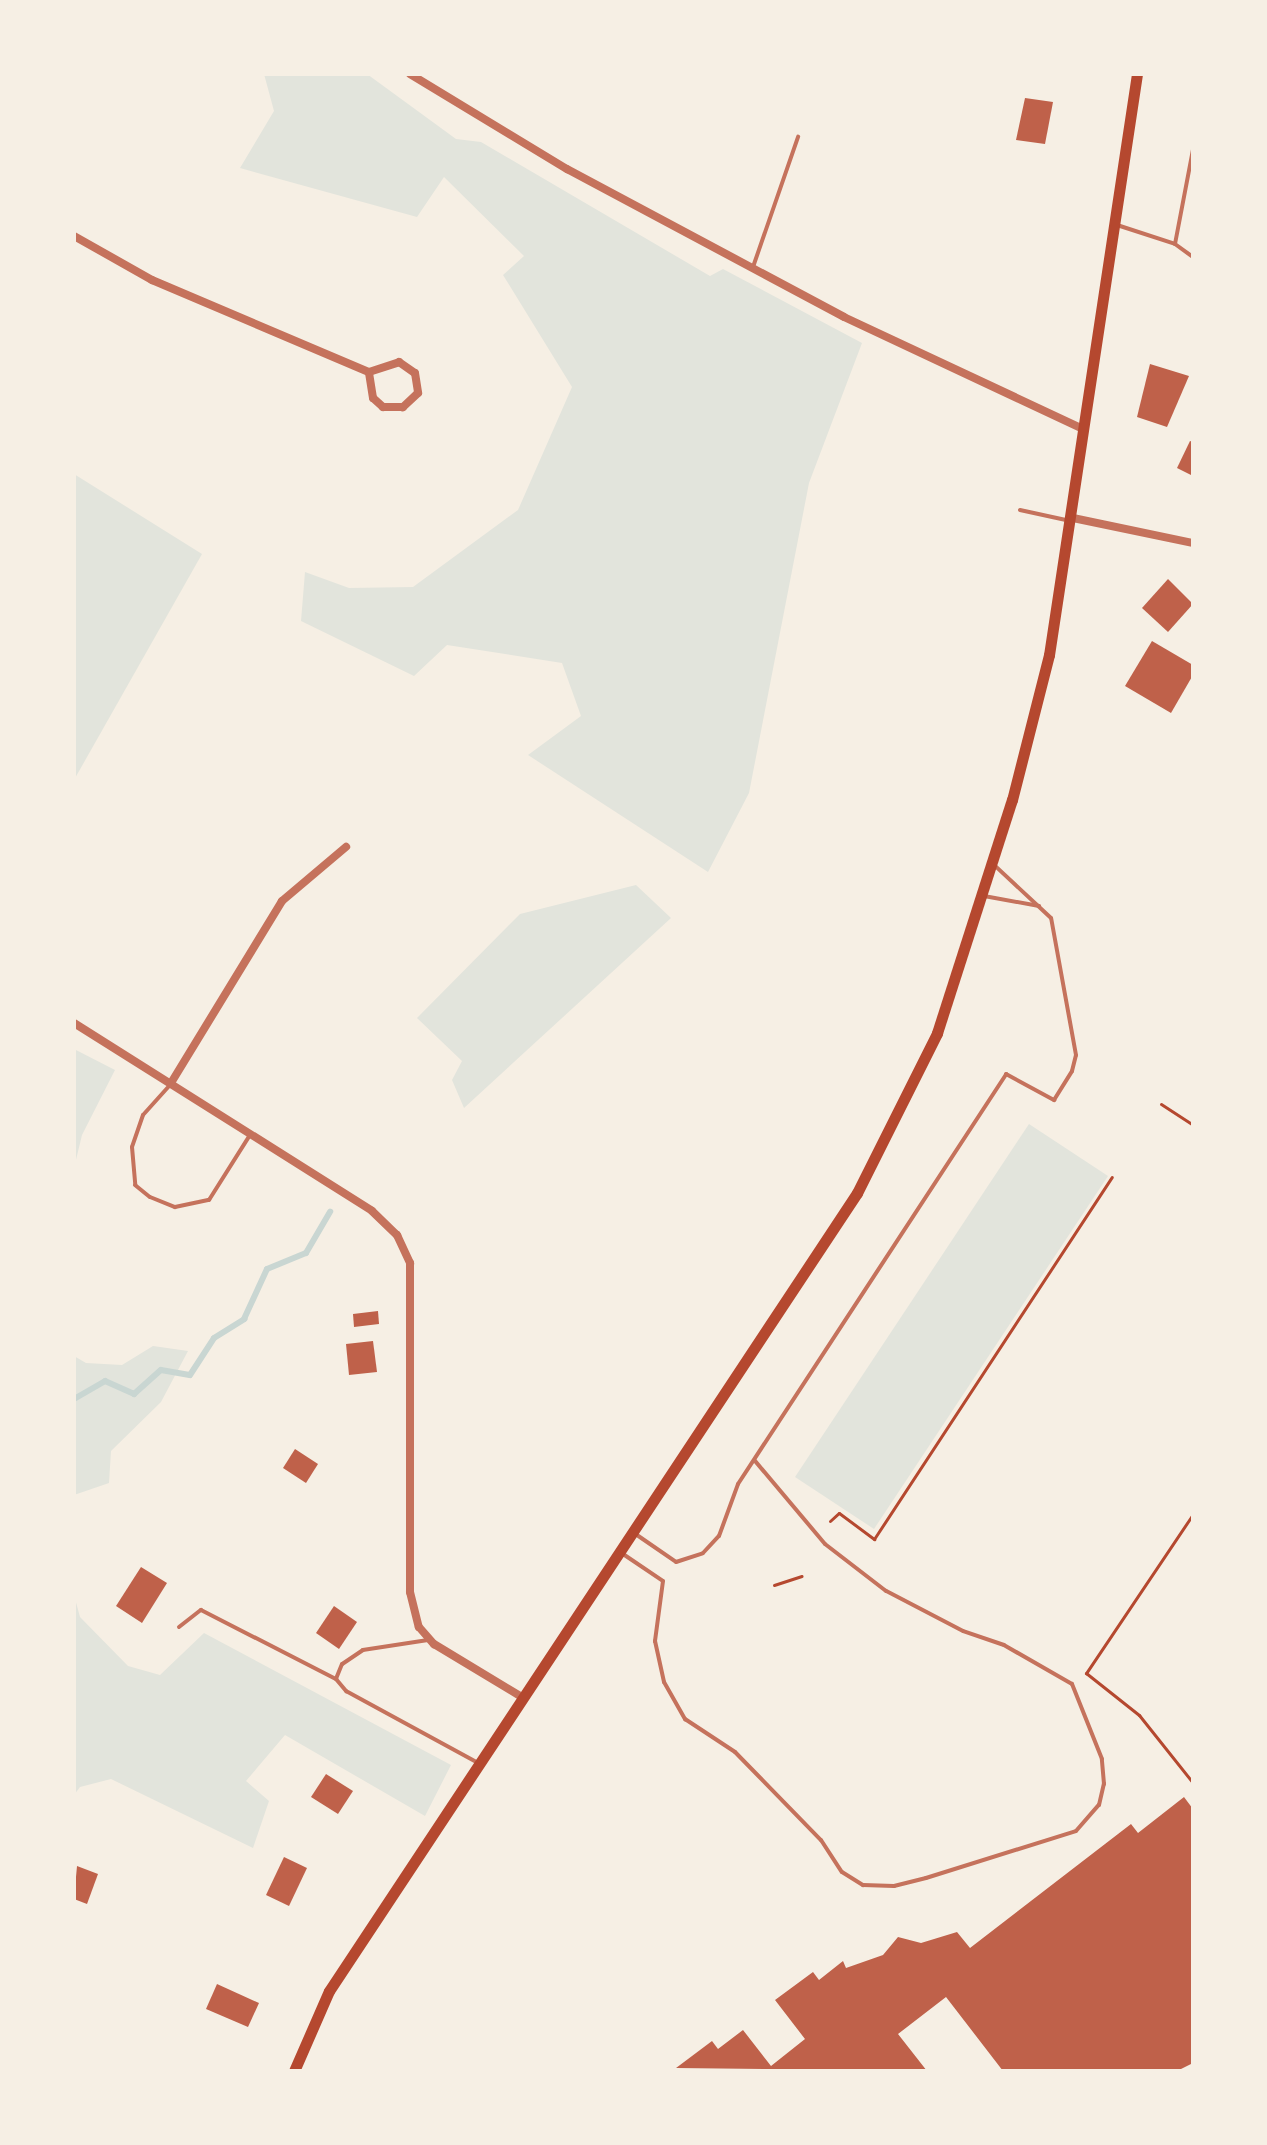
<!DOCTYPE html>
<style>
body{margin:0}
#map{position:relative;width:1267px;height:2145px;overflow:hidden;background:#f6efe4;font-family:Karla,sans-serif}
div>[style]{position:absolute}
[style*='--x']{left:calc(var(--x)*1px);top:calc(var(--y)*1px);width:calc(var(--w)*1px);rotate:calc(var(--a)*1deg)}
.green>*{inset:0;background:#e2e4dc}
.stream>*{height:6px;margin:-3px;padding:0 3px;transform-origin:3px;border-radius:3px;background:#c9d6d2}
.building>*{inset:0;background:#bf614a}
.path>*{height:3px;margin:-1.5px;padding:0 1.5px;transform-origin:1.5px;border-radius:1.5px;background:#b5482f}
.service>*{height:4px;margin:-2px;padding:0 2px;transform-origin:2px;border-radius:2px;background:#c5725c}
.minor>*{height:8px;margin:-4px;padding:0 4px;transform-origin:4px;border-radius:4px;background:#c5725c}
.secondary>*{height:11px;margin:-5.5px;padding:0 5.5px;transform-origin:5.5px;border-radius:5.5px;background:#b5482f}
span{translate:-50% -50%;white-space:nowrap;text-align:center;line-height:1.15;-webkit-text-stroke:7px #f6efe4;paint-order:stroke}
.frame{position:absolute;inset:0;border:76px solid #f6efe4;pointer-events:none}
</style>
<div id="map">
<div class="green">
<div style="clip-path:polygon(264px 74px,367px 74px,456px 139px,481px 142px,710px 276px,723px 269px,862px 343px,809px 483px,749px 793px,708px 872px,528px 755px,581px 716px,562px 663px,447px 645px,414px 676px,301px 621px,305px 572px,349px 588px,413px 587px,518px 510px,572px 387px,503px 275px,524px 256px,444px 177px,417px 217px,240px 168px,274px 111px)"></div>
<div style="clip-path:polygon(74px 474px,202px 554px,74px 780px)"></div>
<div style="clip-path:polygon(636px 885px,671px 918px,464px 1108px,452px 1080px,462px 1061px,417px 1018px,520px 914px)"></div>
<div style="clip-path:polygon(74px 1049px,115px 1070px,82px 1135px,74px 1168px)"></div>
<div style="clip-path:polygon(1029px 1124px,1108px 1176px,874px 1529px,795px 1477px)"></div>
<div style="clip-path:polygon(153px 1346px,188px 1351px,161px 1402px,111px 1451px,109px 1483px,74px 1495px,74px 1356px,86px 1363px,122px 1365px)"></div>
<div style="clip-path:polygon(74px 1595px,80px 1617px,128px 1666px,160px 1675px,204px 1633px,451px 1765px,425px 1816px,285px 1735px,246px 1781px,269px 1801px,253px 1848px,111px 1779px,80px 1787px,74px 1795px)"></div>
</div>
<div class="stream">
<div style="--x:74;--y:1399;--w:36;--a:-30"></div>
<div style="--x:105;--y:1381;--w:32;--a:24"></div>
<div style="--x:134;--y:1394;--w:36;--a:-42"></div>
<div style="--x:161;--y:1370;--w:29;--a:10"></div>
<div style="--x:190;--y:1375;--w:44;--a:-57"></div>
<div style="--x:214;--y:1338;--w:36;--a:-32"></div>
<div style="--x:244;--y:1319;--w:55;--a:-65.3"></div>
<div style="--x:267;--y:1269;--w:42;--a:-22.3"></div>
<div style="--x:306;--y:1253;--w:48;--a:-59.7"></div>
</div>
<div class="building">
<div style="clip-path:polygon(1025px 98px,1053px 102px,1045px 144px,1016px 140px)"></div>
<div style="clip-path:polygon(1150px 364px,1189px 376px,1167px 427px,1137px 417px)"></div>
<div style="clip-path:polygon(1190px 441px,1193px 442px,1193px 476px,1177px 468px)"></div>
<div style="clip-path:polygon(1168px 579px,1193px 604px,1168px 632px,1142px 608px)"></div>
<div style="clip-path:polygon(1152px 641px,1193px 665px,1193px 675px,1171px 713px,1125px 686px)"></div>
<div style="clip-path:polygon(378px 1311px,379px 1324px,354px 1327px,353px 1314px)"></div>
<div style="clip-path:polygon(373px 1341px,377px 1372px,349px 1375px,346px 1344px)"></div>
<div style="clip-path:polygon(295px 1449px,318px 1464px,306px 1483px,283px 1468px)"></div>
<div style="clip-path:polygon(141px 1567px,167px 1583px,142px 1623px,116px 1606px)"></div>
<div style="clip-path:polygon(334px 1606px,357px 1622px,339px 1649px,316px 1633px)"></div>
<div style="clip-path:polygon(326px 1774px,353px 1791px,338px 1814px,311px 1797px)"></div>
<div style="clip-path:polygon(1184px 1797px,1193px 1809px,1193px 2063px,1177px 2071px,1003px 2071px,946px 1997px,898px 2034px,927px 2071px,676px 2068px,712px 2041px,718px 2049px,743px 2030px,771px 2066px,805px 2039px,775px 2000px,813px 1972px,819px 1980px,843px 1961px,846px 1968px,883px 1955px,898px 1937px,921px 1943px,957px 1932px,970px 1948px,1131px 1824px,1138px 1833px)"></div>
<div style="clip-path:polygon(284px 1857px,307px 1868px,289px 1906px,266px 1895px)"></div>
<div style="clip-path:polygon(77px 1866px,98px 1874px,87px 1904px,74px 1899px)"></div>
<div style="clip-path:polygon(217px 1984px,259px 2003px,248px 2027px,206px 2009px)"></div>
</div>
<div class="path">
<div style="--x:1161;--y:1104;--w:38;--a:33"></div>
<div style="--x:1193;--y:1514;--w:192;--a:123.9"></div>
<div style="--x:1086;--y:1673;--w:68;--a:38.4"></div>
<div style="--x:1139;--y:1715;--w:87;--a:51.5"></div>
<div style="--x:830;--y:1521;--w:12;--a:-42"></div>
<div style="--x:839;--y:1513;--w:44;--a:36.6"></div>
<div style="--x:874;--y:1539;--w:433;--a:-56.7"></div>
<div style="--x:774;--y:1585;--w:29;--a:-18"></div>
</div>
<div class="service">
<div style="--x:1117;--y:225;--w:61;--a:18.1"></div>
<div style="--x:1175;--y:244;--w:96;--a:-79.2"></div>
<div style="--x:1175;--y:244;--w:22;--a:36"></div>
<div style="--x:753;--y:267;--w:138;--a:-70.9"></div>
<div style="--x:1020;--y:510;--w:47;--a:12.3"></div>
<div style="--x:984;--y:896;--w:56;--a:10.3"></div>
<div style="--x:170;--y:1085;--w:40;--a:132"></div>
<div style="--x:143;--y:1115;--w:34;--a:109"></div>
<div style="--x:132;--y:1147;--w:38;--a:85"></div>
<div style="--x:135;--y:1185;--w:19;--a:39"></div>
<div style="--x:150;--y:1197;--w:27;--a:22"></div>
<div style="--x:175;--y:1207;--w:35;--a:-12"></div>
<div style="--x:209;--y:1200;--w:77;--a:-57.8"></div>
<div style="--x:634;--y:1533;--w:51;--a:34.6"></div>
<div style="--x:676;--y:1562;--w:28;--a:-18"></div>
<div style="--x:703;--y:1553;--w:23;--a:-47"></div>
<div style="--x:719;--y:1536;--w:55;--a:-69.9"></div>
<div style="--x:738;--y:1484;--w:490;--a:-56.8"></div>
<div style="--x:1006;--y:1074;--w:55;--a:28.4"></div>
<div style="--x:1054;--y:1100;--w:34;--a:-58"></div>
<div style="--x:1072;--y:1071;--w:16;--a:-76"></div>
<div style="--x:1076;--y:1055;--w:139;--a:-100.3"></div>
<div style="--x:1051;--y:918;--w:79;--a:-137"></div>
<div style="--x:623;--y:1554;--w:48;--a:34"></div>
<div style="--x:663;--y:1581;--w:61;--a:97.6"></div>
<div style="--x:655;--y:1641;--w:42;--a:77.6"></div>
<div style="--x:664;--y:1682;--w:43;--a:60.4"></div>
<div style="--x:685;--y:1719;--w:60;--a:33.4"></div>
<div style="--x:735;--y:1752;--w:123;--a:45.7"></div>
<div style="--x:821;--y:1840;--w:38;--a:57"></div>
<div style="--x:842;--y:1872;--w:25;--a:32"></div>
<div style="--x:863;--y:1885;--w:31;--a:2"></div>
<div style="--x:894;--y:1886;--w:33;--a:-14"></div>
<div style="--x:926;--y:1878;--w:157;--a:-17.4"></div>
<div style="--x:1076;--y:1831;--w:35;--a:-49"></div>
<div style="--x:1099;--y:1805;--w:22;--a:-77"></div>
<div style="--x:1104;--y:1784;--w:25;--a:-95"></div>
<div style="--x:1102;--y:1759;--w:81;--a:-111.8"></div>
<div style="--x:1072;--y:1684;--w:78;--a:-150.2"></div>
<div style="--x:1004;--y:1645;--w:43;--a:-161.1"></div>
<div style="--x:963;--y:1631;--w:87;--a:-152.5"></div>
<div style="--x:886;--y:1591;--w:77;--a:-142.4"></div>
<div style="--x:825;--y:1544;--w:109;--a:-130.1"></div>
<div style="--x:179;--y:1627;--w:28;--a:-38"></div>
<div style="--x:201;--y:1610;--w:152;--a:27.1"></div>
<div style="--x:428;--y:1640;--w:66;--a:171.3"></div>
<div style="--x:363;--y:1650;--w:25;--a:146"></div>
<div style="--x:342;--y:1664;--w:16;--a:112"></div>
<div style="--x:336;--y:1679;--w:16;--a:50"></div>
<div style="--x:346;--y:1691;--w:148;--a:28.6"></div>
</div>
<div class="minor">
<div style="--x:410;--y:74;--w:184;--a:31.2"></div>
<div style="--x:567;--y:169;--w:314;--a:28.1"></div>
<div style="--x:844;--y:317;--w:266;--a:25.1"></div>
<div style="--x:74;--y:236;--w:90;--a:29.4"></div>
<div style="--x:152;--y:280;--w:236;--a:23"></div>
<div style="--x:369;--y:372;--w:32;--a:-18"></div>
<div style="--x:399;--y:362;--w:19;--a:35"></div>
<div style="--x:415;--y:373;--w:20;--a:81"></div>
<div style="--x:418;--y:393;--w:21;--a:137"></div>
<div style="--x:403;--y:407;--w:20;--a:180"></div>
<div style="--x:383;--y:407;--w:13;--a:-138"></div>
<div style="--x:373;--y:398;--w:26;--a:-99"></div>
<div style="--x:1073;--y:518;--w:123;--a:11.8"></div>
<div style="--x:74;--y:1023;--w:352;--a:32.2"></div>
<div style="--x:372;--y:1211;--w:35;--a:44"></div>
<div style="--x:397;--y:1235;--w:31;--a:65"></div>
<div style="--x:410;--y:1263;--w:329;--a:90"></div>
<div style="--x:410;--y:1592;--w:36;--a:76"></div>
<div style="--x:419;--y:1627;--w:23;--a:49"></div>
<div style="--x:434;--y:1644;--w:103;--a:31.1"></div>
<div style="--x:171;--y:1083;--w:213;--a:-58.6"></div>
<div style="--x:282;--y:901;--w:84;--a:-40.2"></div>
</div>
<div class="secondary">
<div style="--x:294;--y:2071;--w:87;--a:-66.4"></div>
<div style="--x:329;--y:1991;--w:957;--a:-56.51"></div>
<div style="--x:857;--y:1193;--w:179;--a:-63.4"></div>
<div style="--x:937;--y:1033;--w:245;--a:-72.2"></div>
<div style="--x:1012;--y:800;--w:150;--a:-75.7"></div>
<div style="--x:1049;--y:655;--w:588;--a:-81.39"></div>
</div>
<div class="frame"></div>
</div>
